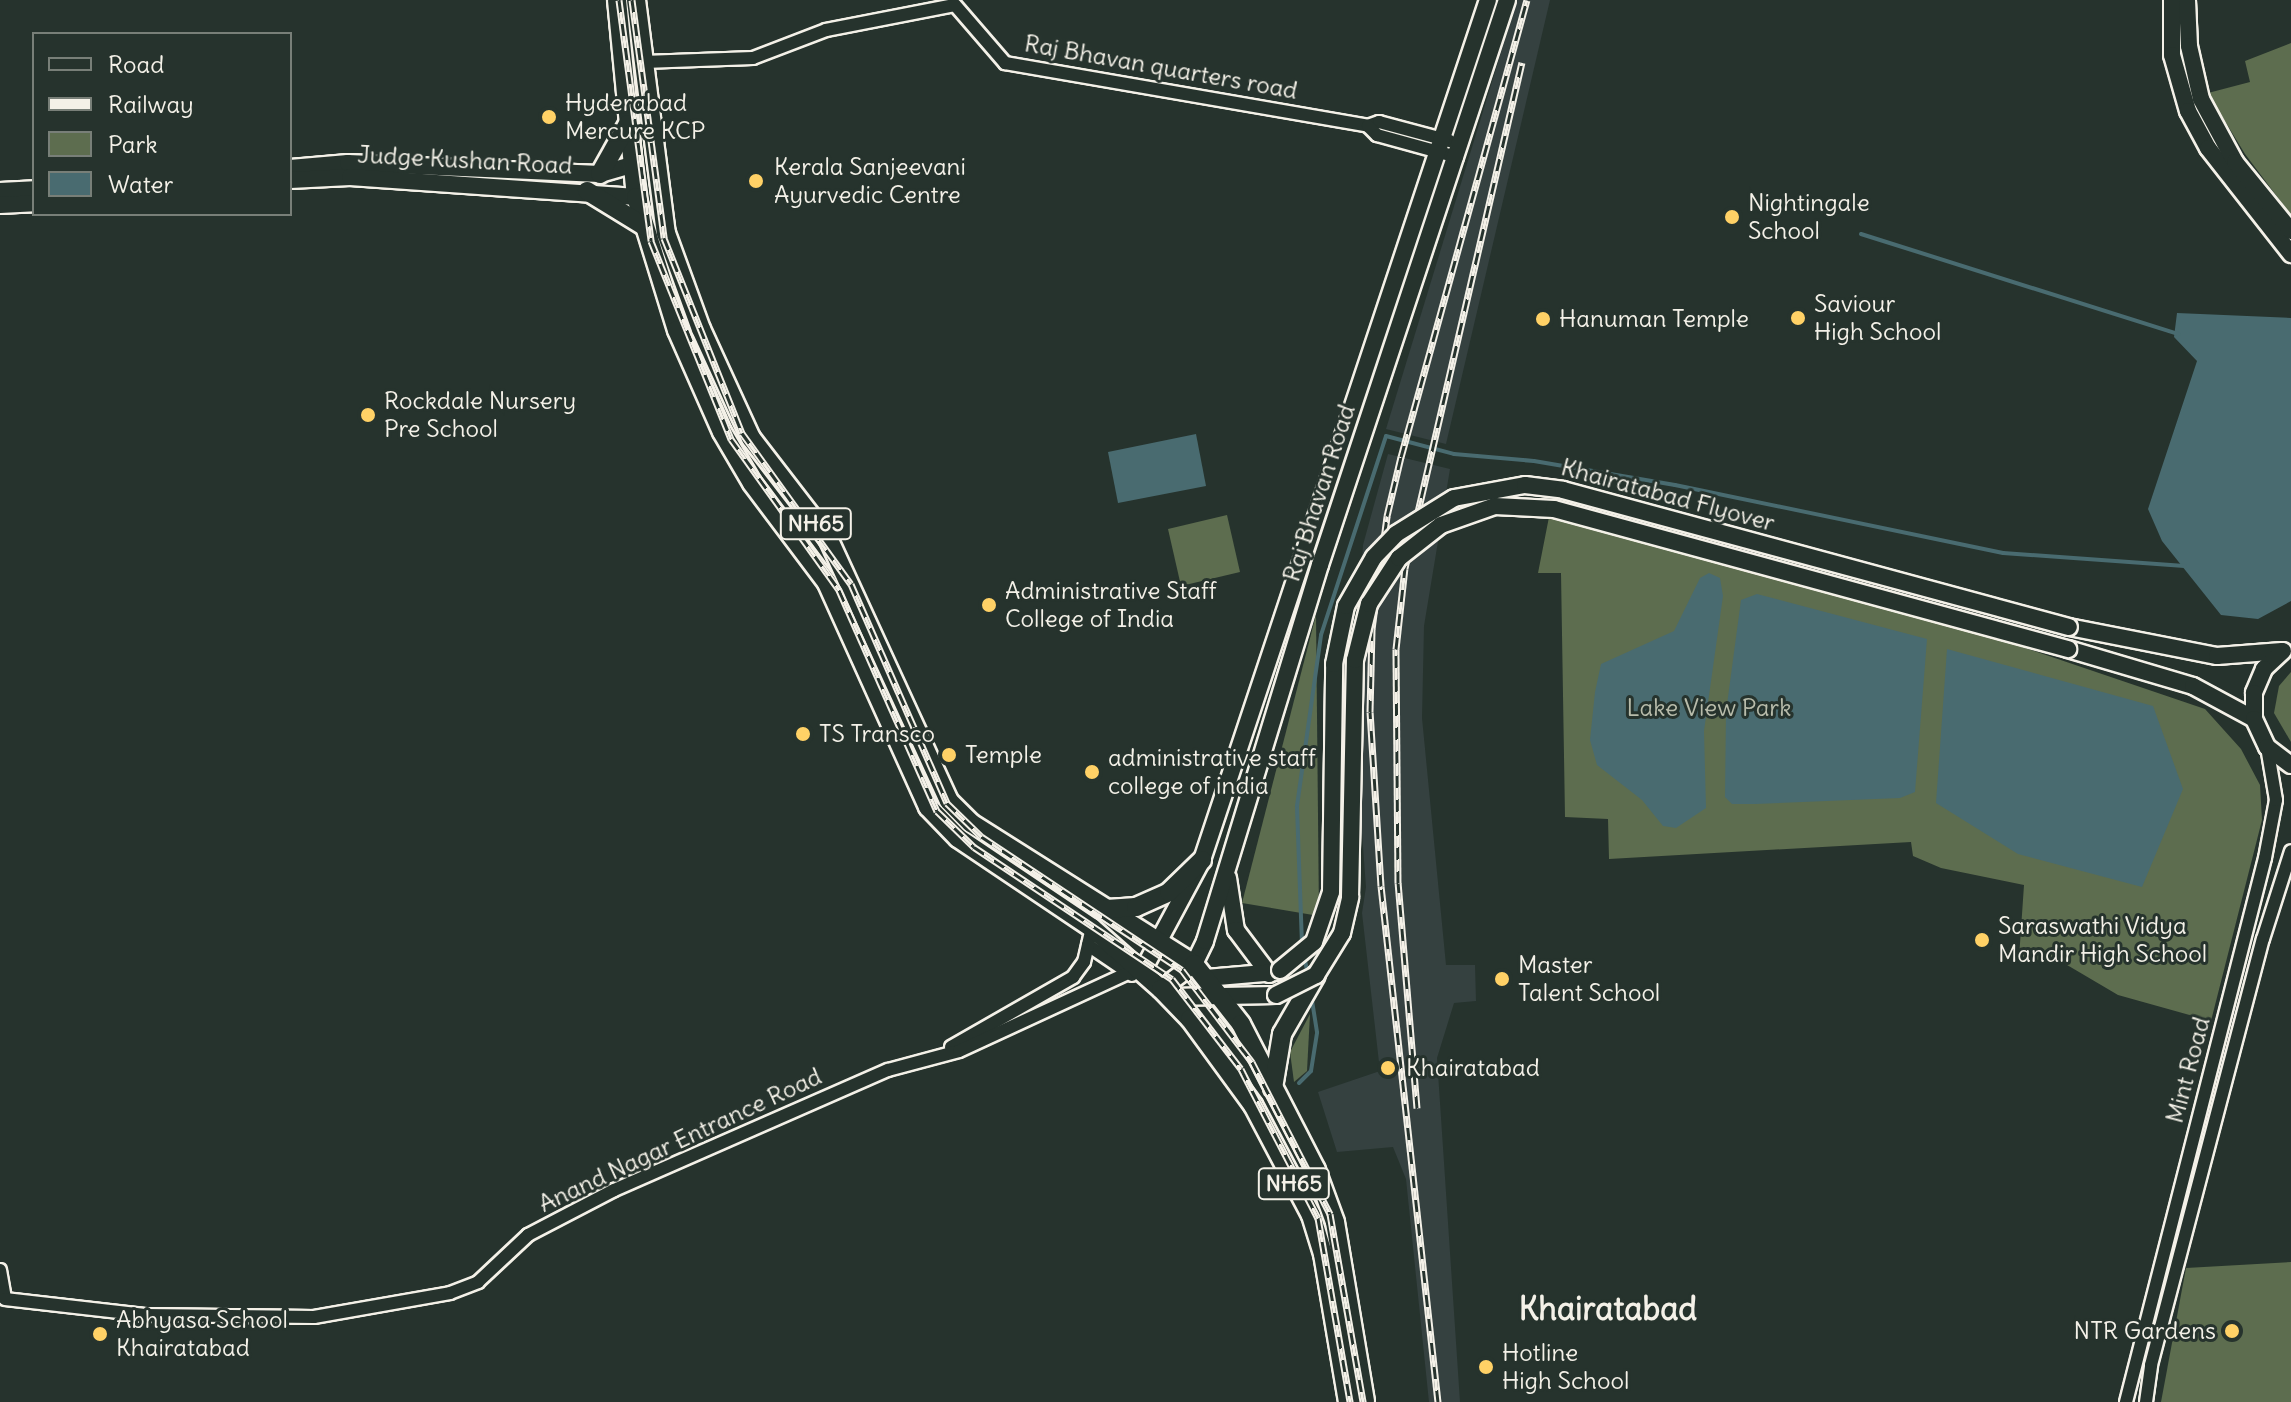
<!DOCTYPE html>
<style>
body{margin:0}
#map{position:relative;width:2291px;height:1402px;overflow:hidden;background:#26332d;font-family:Delius,sans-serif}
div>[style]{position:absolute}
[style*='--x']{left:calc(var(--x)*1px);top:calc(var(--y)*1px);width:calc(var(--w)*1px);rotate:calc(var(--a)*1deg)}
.built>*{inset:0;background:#354140}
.green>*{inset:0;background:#5d6d4f}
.water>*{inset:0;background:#496b70}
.stream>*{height:4px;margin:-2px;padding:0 2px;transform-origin:2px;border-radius:2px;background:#496b70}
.roads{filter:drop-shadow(2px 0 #f4f1e8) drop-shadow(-2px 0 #f4f1e8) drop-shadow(0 2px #f4f1e8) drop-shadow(0 -2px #f4f1e8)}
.minor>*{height:12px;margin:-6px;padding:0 6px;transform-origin:6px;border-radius:6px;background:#26332d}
.major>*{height:16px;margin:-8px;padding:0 8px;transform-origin:8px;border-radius:8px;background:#26332d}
.highway>*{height:18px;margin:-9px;padding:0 9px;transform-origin:9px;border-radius:9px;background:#26332d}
.rail>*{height:7px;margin-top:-3.5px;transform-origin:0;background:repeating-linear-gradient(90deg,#26332d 0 12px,#f4f1e8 0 24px);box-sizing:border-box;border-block:2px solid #f4f1e8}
.bridges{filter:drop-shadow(2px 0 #f4f1e8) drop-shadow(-2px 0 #f4f1e8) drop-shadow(0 2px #f4f1e8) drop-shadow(0 -2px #f4f1e8)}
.major-bridge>*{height:16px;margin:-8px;padding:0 8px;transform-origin:8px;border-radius:8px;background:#26332d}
.dots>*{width:22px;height:22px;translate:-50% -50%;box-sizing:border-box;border:4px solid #26332d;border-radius:50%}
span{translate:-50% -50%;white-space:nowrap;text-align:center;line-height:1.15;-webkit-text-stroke:6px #26332d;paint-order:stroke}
.shield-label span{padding:2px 6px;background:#26332d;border:2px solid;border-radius:6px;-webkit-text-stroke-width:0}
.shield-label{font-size:22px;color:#f4f1e8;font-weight:700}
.street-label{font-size:24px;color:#f4f1e8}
.poi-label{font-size:24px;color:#f4f1e8}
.left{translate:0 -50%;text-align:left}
.right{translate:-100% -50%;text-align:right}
.park-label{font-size:24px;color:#b8bcab}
.district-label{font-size:32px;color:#f4f1e8;font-weight:700}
.legend{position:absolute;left:32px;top:32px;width:260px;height:184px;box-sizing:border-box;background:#26332d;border:2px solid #787f78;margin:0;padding:10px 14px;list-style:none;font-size:24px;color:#f4f1e8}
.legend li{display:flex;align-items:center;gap:16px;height:40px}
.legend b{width:40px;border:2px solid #787f78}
</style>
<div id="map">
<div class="built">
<div style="clip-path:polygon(1517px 0,1550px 0,1446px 444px,1386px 429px)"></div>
<div style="clip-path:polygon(1388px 454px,1450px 469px,1424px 626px,1422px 718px,1446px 965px,1475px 965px,1476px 1001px,1454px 1003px,1437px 1058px,1460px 1402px,1429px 1402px,1406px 1179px,1393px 1147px,1337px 1152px,1318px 1092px,1380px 1071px,1362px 913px,1366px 887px,1353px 712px,1363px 545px)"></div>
</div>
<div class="green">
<div style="clip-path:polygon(2291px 43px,2291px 215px,2245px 154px,2208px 93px,2250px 82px,2245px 61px)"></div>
<div style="clip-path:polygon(1227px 515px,1240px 572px,1181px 586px,1168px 529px)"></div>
<div style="clip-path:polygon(1549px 517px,1978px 632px,2205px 709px,2241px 749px,2260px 785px,2262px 820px,2211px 1021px,2118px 995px,2062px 962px,2019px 958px,2024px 885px,1941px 868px,1913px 856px,1911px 842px,1609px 859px,1608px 819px,1565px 817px,1561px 573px,1538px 573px)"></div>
<div style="clip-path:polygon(1316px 615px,1319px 916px,1242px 903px)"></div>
<div style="clip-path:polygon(2291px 672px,2291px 742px,2274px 713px,2279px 686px)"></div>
<div style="clip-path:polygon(1310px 1014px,1307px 1071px,1294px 1082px,1290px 1052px)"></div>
<div style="clip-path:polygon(2291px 1262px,2291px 1402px,2161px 1402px,2186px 1268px)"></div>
</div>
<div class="water">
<div style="clip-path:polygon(2177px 313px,2291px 318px,2291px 601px,2258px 619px,2221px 615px,2162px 541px,2148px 509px,2197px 361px,2174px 337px)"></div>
<div style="clip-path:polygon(1196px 434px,1206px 486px,1118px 503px,1108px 452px)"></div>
<div style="clip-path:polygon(1709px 573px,1720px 578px,1723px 596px,1704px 731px,1706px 808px,1676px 828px,1663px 826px,1642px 800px,1597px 765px,1590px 740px,1595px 692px,1601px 664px,1674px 631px,1700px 578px)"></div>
<div style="clip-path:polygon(1757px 594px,1927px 639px,1915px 792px,1900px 798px,1755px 804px,1732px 804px,1725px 797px,1726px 712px,1741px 600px)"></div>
<div style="clip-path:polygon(1947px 649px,2153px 706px,2183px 789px,2142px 887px,2018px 854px,1936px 803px)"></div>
</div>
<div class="stream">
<div style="--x:1861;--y:234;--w:333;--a:17.5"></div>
<div style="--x:1302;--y:944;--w:138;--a:-92.1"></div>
<div style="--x:1297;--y:806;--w:173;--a:-82"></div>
<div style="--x:1321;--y:635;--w:209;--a:-71.9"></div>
<div style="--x:1386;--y:436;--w:70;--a:14.8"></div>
<div style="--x:1454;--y:454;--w:80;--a:5"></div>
<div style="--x:1534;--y:461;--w:143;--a:9.7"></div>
<div style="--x:1675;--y:485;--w:335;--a:11.7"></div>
<div style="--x:2003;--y:553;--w:182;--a:4.1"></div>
<div style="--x:1304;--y:956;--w:19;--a:78"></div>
<div style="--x:1299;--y:1083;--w:17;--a:-45"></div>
<div style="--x:1311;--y:1071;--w:39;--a:-81"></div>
<div style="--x:1317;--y:1032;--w:37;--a:-99"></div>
</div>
<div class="roads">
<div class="minor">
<div style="--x:644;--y:62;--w:109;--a:-2.1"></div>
<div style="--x:753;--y:58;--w:78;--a:-21"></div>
<div style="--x:826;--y:30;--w:131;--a:-11"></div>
<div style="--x:955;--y:5;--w:77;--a:49.2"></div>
<div style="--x:1005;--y:63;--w:368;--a:9.8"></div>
<div style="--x:1368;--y:126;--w:12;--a:-20"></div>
<div style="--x:1379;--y:122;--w:73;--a:15"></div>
<div style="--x:1368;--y:126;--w:13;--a:45"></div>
<div style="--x:1377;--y:135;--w:83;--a:15.4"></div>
<div style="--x:1088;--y:945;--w:53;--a:34.3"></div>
<div style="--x:951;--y:1047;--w:141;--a:-29.8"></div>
<div style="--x:1073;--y:977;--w:19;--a:-54"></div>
<div style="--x:1084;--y:962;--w:35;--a:-77"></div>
<div style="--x:0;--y:1270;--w:29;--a:80"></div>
<div style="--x:5;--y:1299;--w:141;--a:6.5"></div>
<div style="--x:145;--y:1315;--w:169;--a:0.7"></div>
<div style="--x:314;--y:1317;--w:138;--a:-10"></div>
<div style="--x:450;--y:1293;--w:30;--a:-21"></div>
<div style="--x:478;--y:1282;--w:69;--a:-43.2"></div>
<div style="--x:528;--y:1235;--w:97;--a:-27.6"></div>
<div style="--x:614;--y:1190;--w:299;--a:-23.7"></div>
<div style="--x:888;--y:1070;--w:73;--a:-15"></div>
<div style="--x:959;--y:1051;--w:186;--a:-24.8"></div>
<div style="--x:2126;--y:1402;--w:561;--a:-75.67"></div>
<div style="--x:2265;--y:858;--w:59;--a:-79.3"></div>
<div style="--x:2276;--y:800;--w:54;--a:-99.6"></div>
<div style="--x:2146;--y:1402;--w:37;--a:-82"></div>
<div style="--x:2151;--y:1365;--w:440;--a:-75.3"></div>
<div style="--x:2263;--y:939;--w:92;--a:-72.3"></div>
</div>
<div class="major">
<div style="--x:2172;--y:0;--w:55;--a:90"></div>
<div style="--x:2172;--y:55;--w:58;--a:74.1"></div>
<div style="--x:2188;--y:111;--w:42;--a:61.6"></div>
<div style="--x:2208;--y:148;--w:135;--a:51.9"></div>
<div style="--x:2187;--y:0;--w:46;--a:87.5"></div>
<div style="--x:2189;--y:46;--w:54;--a:77.2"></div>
<div style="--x:2201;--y:99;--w:72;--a:61.6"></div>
<div style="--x:2235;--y:162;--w:89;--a:50.9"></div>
<div style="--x:290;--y:168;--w:58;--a:-4.9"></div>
<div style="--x:348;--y:163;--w:252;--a:2.5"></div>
<div style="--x:600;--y:174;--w:35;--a:-16"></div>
<div style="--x:290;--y:180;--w:60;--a:-2.9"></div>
<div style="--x:350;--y:177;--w:287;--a:4"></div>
<div style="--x:0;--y:191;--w:34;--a:-3"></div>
<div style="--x:0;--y:205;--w:34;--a:-3"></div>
<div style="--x:2069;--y:627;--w:151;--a:11.1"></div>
<div style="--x:2217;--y:656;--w:65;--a:-4.4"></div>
<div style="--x:2068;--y:649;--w:130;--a:16.5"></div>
<div style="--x:2193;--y:686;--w:69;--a:28.4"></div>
<div style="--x:2283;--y:651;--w:26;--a:137"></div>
<div style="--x:2264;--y:669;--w:26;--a:113"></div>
<div style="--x:2254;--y:693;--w:26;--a:90"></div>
<div style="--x:2254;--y:719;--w:31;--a:65"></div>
<div style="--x:2267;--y:747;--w:30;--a:37"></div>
<div style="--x:1228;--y:878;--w:53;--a:81.3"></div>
<div style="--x:1236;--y:930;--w:55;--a:53.1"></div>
<div style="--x:1142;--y:972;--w:127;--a:-61.8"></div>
<div style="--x:1202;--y:860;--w:906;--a:-71.61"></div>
<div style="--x:1206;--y:978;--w:70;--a:-4.9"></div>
<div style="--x:1161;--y:989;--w:41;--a:-37.1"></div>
<div style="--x:1194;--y:964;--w:25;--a:-64"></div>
<div style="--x:1205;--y:941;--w:393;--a:-73"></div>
<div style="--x:1320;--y:565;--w:595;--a:-71.69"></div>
<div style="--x:1169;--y:997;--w:107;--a:-1.1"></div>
</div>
<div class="highway">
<div style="--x:617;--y:0;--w:198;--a:84.5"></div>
<div style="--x:636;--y:197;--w:139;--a:72.9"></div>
<div style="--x:677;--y:330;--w:111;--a:66.2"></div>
<div style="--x:722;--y:432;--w:59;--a:59.5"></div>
<div style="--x:752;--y:483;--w:125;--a:53.1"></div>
<div style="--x:827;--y:583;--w:246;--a:65.7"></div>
<div style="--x:928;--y:807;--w:43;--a:45.9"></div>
<div style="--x:958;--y:838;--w:161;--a:33.9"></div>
<div style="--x:1092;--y:928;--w:92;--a:41.5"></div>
<div style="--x:1161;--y:989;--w:42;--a:46"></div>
<div style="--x:1190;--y:1019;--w:107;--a:53.8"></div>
<div style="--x:1253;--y:1105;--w:124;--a:62.2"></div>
<div style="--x:1311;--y:1215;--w:41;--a:72.9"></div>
<div style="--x:1323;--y:1254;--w:150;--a:80.4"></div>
<div style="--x:636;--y:0;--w:235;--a:82.7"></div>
<div style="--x:666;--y:233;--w:102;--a:70"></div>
<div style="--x:701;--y:329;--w:120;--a:65.4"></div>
<div style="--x:751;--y:438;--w:126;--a:52.4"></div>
<div style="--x:828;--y:538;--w:289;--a:65.3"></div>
<div style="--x:949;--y:801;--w:31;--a:45"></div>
<div style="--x:971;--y:823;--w:264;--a:32.3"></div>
<div style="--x:1194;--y:964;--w:76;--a:51.9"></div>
<div style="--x:1241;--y:1024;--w:164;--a:62.8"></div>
<div style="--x:1316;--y:1170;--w:55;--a:69.9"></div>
<div style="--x:1335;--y:1222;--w:182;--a:80.5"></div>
<div style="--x:600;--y:174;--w:57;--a:-60.8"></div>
<div style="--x:587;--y:191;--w:67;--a:31.6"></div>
<div style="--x:1107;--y:909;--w:29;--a:-4"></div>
<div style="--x:1136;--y:907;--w:36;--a:-24"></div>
<div style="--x:1169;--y:892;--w:46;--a:-44.1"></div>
<div style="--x:1273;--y:1088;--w:55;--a:-80.5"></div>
<div style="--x:1282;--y:1034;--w:68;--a:-60"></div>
</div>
</div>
<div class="rail">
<div style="--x:619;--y:0;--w:243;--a:82.4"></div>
<div style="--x:651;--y:241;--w:214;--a:68"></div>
<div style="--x:731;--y:439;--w:186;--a:54.4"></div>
<div style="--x:839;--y:590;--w:242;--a:66.1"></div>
<div style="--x:937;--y:811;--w:52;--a:44.2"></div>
<div style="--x:974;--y:847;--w:238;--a:33.7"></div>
<div style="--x:1172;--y:979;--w:113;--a:52.5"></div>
<div style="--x:1241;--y:1069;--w:168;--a:62.7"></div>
<div style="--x:1318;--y:1218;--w:187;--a:80.1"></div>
<div style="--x:632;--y:0;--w:240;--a:82.3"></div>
<div style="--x:664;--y:238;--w:210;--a:68.2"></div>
<div style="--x:742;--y:433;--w:186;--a:54.2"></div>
<div style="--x:851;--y:584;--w:239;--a:66.3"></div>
<div style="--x:947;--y:803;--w:49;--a:44.2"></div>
<div style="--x:982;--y:837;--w:240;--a:33.6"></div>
<div style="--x:1182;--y:970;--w:116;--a:52.7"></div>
<div style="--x:1252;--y:1062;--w:171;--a:62.8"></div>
<div style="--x:1330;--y:1214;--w:191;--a:80"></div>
<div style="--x:1417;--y:1108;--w:226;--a:-94.8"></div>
<div style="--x:1398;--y:883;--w:234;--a:-90.5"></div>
<div style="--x:1396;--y:649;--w:81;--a:-83.7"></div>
<div style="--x:1405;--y:568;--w:519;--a:-76.98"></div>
<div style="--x:1438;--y:1402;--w:519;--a:-96.3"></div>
<div style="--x:1381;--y:886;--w:174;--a:-93.6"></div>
<div style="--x:1370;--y:712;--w:83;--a:-88.6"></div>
<div style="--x:1372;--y:629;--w:114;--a:-82.4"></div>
<div style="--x:1387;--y:516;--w:61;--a:-76.7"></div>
<div style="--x:1401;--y:457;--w:474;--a:-74.6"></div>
</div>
<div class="bridges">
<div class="major-bridge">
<div style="--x:1280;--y:970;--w:44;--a:-39.5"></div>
<div style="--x:1314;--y:942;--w:53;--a:-71.2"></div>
<div style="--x:1331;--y:892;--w:228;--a:-89.2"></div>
<div style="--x:1334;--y:664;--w:59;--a:-78.3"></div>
<div style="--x:1346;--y:606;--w:56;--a:-60.3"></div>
<div style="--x:1374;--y:557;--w:32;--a:-46"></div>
<div style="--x:1396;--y:534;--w:68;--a:-31.8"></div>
<div style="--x:1454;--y:498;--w:72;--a:-10.4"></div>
<div style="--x:1525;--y:485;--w:38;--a:7"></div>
<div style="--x:1563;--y:490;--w:524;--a:15.15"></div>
<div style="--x:1276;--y:995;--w:45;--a:-26.6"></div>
<div style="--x:1316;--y:975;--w:49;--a:-58.2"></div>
<div style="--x:1342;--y:933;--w:37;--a:-77"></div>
<div style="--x:1350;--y:897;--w:237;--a:-88.8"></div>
<div style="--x:1355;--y:660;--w:58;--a:-76"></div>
<div style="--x:1369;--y:604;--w:55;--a:-56.9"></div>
<div style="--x:1399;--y:558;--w:53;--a:-38.2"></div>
<div style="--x:1441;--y:525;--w:57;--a:-19.4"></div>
<div style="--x:1495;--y:506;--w:59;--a:2.9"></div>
<div style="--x:1554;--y:509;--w:533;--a:15.24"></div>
</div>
</div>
<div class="dots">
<div style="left:549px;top:117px;background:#ffd166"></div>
<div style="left:756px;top:181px;background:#ffd166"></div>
<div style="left:1732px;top:217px;background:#ffd166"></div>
<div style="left:1798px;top:318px;background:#ffd166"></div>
<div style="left:1543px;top:319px;background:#ffd166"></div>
<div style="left:368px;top:415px;background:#ffd166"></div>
<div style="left:989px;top:605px;background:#ffd166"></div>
<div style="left:803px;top:734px;background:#ffd166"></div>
<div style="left:949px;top:755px;background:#ffd166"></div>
<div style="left:1092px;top:772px;background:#ffd166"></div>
<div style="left:1982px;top:940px;background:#ffd166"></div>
<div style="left:1502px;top:979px;background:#ffd166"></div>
<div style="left:1388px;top:1068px;background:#ffd166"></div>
<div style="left:2232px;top:1331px;background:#ffd166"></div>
<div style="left:100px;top:1334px;background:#ffd166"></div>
<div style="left:1486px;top:1367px;background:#ffd166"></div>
</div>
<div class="shield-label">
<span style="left:816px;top:524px">NH65</span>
<span style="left:1294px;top:1184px">NH65</span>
</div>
<div class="street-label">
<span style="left:1161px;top:67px;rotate:10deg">Raj Bhavan quarters road</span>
<span style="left:465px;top:160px;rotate:3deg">Judge Kushan Road</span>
<span style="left:1319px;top:493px;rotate:-72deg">Raj Bhavan Road</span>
<span style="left:1668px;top:495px;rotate:15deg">Khairatabad Flyover</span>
<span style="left:2188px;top:1070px;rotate:-75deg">Mint Road</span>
<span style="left:680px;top:1140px;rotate:-25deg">Anand Nagar Entrance Road</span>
</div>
<div class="poi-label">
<span class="left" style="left:565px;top:117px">Hyderabad<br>Mercure KCP</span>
<span class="left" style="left:774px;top:181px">Kerala Sanjeevani<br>Ayurvedic Centre</span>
<span class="left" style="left:1748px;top:217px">Nightingale<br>School</span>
<span class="left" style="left:1814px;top:318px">Saviour<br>High School</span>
<span class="left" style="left:1559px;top:319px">Hanuman Temple</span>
<span class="left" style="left:384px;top:415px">Rockdale Nursery<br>Pre School</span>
<span class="left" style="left:1005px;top:605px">Administrative Staff<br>College of India</span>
<span class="left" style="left:819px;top:734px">TS Transco</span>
<span class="left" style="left:965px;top:755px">Temple</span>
<span class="left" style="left:1108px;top:772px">administrative staff<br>college of india</span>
<span class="left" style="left:1998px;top:940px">Saraswathi Vidya<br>Mandir High School</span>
<span class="left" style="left:1518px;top:979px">Master<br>Talent School</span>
<span class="left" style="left:1406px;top:1068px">Khairatabad</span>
<span class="left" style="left:116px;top:1334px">Abhyasa School<br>Khairatabad</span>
<span class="right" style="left:2216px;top:1331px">NTR Gardens</span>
<span class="left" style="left:1502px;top:1367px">Hotline<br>High School</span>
</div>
<div class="park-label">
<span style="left:1709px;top:708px">Lake View Park</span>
</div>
<div class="district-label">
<span style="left:1608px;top:1309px">Khairatabad</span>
</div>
<ul class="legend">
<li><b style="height:10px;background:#26332d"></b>Road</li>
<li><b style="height:10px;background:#f4f1e8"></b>Railway</li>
<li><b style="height:22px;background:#5d6d4f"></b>Park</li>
<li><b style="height:22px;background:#496b70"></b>Water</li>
</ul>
</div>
